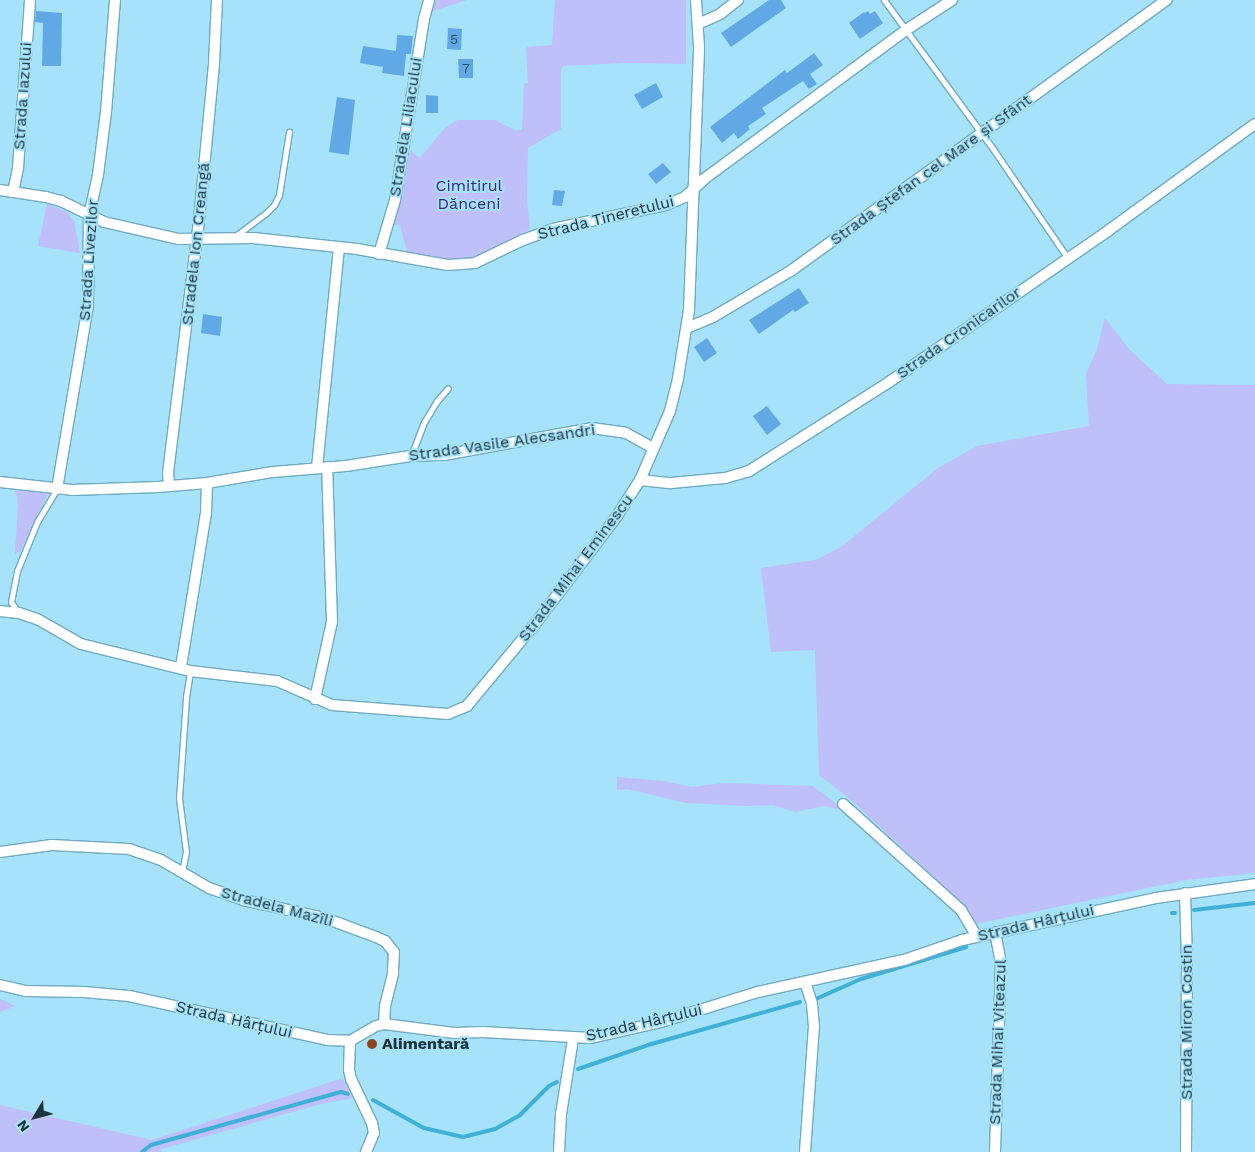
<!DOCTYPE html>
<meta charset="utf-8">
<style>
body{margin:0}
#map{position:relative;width:1255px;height:1152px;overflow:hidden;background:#a6e2fa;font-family:"Work Sans",sans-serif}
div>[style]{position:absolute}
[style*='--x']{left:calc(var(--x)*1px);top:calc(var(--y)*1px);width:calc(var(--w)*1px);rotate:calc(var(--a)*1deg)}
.green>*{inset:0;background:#bfbffa}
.stream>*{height:4px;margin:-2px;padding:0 2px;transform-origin:2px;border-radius:2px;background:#3fb0d8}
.building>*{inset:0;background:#60a9e5}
.roads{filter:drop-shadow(1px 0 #6faac1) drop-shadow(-1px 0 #6faac1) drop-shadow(0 1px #6faac1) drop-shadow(0 -1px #6faac1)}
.service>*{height:5px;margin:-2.5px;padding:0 2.5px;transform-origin:2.5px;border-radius:2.5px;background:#fff}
.minor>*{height:10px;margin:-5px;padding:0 5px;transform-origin:5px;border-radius:5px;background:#fff}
.dots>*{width:14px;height:14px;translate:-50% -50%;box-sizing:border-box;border:2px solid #a6e2fa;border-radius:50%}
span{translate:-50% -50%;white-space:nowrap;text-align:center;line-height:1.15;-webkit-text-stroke:4px #a6e2fa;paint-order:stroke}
.number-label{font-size:14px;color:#2c5066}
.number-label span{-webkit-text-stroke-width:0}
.street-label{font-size:16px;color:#1a333c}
.park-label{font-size:16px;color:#372580}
.poi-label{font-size:16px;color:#1a333c;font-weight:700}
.left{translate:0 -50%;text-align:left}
.north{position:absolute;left:10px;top:1092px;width:50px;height:50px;-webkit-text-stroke:4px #a6e2fa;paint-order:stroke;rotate:233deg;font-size:14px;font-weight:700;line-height:20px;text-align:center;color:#1a333c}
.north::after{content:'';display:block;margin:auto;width:18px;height:22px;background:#1a333c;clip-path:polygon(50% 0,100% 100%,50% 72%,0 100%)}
</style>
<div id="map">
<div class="green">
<div style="clip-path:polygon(433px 0,467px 0,431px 12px)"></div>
<div style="clip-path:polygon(555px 0,686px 0,686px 64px,624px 63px,564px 66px,561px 69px,561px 129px,528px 148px,527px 201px,530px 229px,472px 260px,451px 262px,407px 252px,400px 226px,393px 224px,409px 149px,420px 158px,445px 128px,458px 120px,494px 120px,515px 130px,522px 130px,524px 84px,528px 83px,526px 47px,552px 45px)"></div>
<div style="clip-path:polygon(47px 204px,67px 212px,74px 221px,80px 253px,38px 246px)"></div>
<div style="clip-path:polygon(1105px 318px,1129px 349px,1167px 384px,1255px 385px,1255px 873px,1186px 880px,975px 924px,961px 902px,851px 800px,819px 775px,815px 650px,771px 652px,761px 568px,815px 560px,841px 547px,938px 468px,977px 446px,1089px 426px,1086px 374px,1097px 349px)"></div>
<div style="clip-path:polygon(15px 490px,48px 493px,20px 552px,15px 554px,18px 504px)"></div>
<div style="clip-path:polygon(617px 777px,664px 781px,692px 787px,723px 783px,813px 786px,846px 811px,824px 806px,795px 812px,772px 805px,749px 806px,686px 803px,628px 789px,617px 790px)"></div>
<div style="clip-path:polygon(0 999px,15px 1006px,0 1012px)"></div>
<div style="clip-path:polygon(343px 1078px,352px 1098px,317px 1105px,158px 1150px,163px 1152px,0 1152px,0 1105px,152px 1140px)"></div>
</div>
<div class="stream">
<div style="--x:1194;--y:910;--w:61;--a:-6.5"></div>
<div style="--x:1172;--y:913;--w:3;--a:0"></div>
<div style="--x:818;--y:998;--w:47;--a:-23.8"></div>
<div style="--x:861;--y:979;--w:110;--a:-16.9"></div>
<div style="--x:578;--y:1069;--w:74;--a:-18.9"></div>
<div style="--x:648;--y:1045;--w:158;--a:-15.8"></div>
<div style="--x:373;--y:1100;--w:58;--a:28.8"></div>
<div style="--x:424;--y:1128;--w:40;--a:13"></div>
<div style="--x:463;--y:1137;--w:33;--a:-14"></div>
<div style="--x:495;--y:1129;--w:29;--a:-29"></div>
<div style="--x:520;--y:1115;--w:41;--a:-45"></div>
<div style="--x:549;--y:1086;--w:9;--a:-27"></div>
<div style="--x:142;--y:1152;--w:11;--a:-38"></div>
<div style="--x:151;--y:1145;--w:197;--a:-15.6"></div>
<div style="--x:341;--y:1092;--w:7;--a:16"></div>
</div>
<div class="building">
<div style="clip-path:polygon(769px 0,781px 0,786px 8px,731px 47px,721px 33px)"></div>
<div style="clip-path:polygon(36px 11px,62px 13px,61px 66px,42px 66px,43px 23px,35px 22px)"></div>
<div style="clip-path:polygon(868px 11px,870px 14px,875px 11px,883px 23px,860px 39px,849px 23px,864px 12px,865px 13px)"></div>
<div style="clip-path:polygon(448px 28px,462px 29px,461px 50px,447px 49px)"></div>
<div style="clip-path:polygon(397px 35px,413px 36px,411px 54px,406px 54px,404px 76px,382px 73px,383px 67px,360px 63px,363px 46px,396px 51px)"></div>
<div style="clip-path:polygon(814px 53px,823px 65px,810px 74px,817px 84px,809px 89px,803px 81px,762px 108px,766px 114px,748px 126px,750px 129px,738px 139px,734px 133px,722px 143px,710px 127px,785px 70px,787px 73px)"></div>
<div style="clip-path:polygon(458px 59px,473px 59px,473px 78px,459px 78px)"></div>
<div style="clip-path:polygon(656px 83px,663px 97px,642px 109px,634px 95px)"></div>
<div style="clip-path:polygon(426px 95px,438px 96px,438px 113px,426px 113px)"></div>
<div style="clip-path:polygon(337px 97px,355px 100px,349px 155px,329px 152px)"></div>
<div style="clip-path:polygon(663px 163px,671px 172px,656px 184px,648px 174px)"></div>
<div style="clip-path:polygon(554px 190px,565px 191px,562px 206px,552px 205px)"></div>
<div style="clip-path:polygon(799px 288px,809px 303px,795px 312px,793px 310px,759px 334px,749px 320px)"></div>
<div style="clip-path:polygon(203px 314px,222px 317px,220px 336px,201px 333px)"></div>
<div style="clip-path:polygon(707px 338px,717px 353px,704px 362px,694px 347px)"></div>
<div style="clip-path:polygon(767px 406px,781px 424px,767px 435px,753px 416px)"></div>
</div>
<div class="roads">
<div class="service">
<div style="--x:884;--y:0;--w:185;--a:53.8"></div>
<div style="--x:993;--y:149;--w:131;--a:55.6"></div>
<div style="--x:234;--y:237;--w:40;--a:-37"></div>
<div style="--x:266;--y:213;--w:11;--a:-45"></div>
<div style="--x:274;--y:205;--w:11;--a:-63"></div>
<div style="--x:279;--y:195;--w:64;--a:-81"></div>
<div style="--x:411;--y:456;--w:34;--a:-69"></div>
<div style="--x:423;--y:424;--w:26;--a:-59"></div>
<div style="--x:436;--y:402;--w:18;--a:-49"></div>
<div style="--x:18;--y:612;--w:12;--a:-125"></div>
<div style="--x:11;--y:602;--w:32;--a:-79"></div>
<div style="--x:17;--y:571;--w:53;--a:-67.8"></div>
<div style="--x:37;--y:522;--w:39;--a:-59"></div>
<div style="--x:182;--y:872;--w:20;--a:-79"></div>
<div style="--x:186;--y:852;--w:54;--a:-97.4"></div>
<div style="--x:179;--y:798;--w:101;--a:-86"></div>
<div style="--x:186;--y:697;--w:26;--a:-81"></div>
</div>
<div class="minor">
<div style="--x:698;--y:24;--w:24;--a:-24"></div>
<div style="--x:720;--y:14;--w:23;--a:-38"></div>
<div style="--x:0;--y:190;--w:47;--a:8.7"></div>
<div style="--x:46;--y:197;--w:16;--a:15"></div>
<div style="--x:61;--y:201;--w:48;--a:26"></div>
<div style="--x:104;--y:222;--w:76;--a:12.9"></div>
<div style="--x:178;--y:239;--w:75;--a:-0.8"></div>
<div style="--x:253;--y:238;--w:105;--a:6"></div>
<div style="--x:357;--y:249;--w:92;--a:10"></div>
<div style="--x:448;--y:265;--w:27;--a:-4"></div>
<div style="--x:475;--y:263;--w:53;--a:-25.6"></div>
<div style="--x:523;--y:240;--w:32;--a:-20"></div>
<div style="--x:553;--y:229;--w:116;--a:-12"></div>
<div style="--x:666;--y:205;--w:21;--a:-23"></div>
<div style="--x:685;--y:197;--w:26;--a:-43"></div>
<div style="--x:704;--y:179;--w:251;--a:-36.4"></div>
<div style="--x:906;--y:30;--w:55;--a:-33.1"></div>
<div style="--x:13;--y:192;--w:25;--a:-78"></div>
<div style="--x:18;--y:168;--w:168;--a:-85.9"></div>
<div style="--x:379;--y:254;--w:56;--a:-73.5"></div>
<div style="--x:395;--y:200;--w:183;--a:-80.9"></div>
<div style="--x:424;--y:19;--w:20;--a:-75"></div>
<div style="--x:687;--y:328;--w:28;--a:-23"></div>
<div style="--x:713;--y:317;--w:92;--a:-30.7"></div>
<div style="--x:792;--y:270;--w:462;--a:-35.8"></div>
<div style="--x:317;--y:468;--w:221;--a:-84.3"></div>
<div style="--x:640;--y:480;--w:31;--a:6"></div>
<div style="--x:671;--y:483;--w:54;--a:-5.3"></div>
<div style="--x:725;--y:478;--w:25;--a:-16"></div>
<div style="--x:749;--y:471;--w:166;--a:-32.4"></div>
<div style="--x:889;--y:382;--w:267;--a:-34.6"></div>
<div style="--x:1109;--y:230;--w:180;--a:-36"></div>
<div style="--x:0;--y:482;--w:72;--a:6.3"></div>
<div style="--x:72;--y:490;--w:86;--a:-2"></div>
<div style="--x:158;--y:487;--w:49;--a:-4.7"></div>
<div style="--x:207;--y:483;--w:67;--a:-9.5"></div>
<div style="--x:273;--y:472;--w:73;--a:-4.7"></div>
<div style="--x:346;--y:466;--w:65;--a:-8.9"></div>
<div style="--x:410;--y:456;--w:34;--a:-2"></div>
<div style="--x:444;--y:455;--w:150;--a:-10.3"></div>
<div style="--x:592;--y:428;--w:34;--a:8"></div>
<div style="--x:626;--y:433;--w:31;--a:29"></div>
<div style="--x:169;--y:486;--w:13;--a:-94"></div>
<div style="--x:168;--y:473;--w:255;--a:-83"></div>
<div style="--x:199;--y:220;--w:158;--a:-84.5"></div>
<div style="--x:214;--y:63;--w:63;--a:-87.3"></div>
<div style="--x:57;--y:489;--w:186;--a:-80.4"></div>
<div style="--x:88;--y:306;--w:90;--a:-89.4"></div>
<div style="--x:89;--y:216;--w:42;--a:-77.6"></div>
<div style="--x:98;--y:175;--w:64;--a:-82.8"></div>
<div style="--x:106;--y:112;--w:112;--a:-85.4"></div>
<div style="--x:0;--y:611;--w:19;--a:6"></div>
<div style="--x:19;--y:613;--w:21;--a:19"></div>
<div style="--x:39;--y:620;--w:48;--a:29.7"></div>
<div style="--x:81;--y:644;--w:112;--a:13.9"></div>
<div style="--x:190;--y:671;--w:88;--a:6.6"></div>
<div style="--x:277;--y:681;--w:60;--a:23.6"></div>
<div style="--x:332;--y:705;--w:116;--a:4.4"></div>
<div style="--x:448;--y:714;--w:21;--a:-23"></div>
<div style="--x:467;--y:706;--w:107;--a:-50.3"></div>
<div style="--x:535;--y:624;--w:136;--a:-52.8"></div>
<div style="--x:617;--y:516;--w:43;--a:-57.4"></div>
<div style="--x:640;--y:480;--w:75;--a:-66.5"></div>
<div style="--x:670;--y:411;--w:34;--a:-76"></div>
<div style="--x:678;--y:378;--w:69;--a:-80.8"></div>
<div style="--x:689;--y:310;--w:263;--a:-87.8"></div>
<div style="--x:699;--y:47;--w:47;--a:-93.7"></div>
<div style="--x:181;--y:667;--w:156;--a:-80.8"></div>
<div style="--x:206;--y:513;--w:30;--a:-88"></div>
<div style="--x:315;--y:699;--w:79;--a:-77.6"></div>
<div style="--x:332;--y:622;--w:155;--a:-91.8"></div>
<div style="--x:843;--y:804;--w:159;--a:41.9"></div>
<div style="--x:961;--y:910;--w:31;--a:59"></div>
<div style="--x:0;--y:852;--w:52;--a:-7.7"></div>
<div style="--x:52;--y:845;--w:77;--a:3"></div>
<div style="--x:129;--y:849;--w:34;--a:19"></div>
<div style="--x:161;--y:860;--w:56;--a:30.3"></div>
<div style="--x:209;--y:888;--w:36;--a:19"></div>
<div style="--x:243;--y:900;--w:84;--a:12.4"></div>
<div style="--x:325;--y:918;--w:54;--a:20.4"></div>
<div style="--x:376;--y:937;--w:10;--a:24"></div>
<div style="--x:385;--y:941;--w:14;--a:51"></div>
<div style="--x:394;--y:952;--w:22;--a:93"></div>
<div style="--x:393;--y:974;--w:34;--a:104"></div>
<div style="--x:385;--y:1007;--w:17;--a:93"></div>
<div style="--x:1185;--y:893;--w:68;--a:88.3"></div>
<div style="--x:1187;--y:961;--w:191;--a:90.3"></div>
<div style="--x:805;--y:982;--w:23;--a:72"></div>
<div style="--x:812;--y:1004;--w:22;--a:85"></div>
<div style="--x:814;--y:1026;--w:126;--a:94.1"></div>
<div style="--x:0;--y:985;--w:27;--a:13"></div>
<div style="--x:26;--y:991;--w:58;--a:1"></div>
<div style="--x:84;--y:992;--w:45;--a:5.1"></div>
<div style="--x:129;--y:996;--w:203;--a:12.5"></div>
<div style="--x:327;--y:1040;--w:23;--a:2"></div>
<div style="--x:350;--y:1041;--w:30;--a:-30"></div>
<div style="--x:376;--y:1026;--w:8;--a:-14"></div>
<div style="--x:384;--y:1024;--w:71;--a:7.3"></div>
<div style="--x:454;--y:1033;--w:29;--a:-2"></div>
<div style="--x:483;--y:1032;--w:108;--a:3.2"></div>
<div style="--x:591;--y:1038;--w:72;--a:-12.9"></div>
<div style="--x:661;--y:1022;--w:102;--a:-17.2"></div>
<div style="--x:758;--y:992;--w:149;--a:-12.4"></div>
<div style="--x:904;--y:960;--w:61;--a:-19"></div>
<div style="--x:962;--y:940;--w:198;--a:-12.2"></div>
<div style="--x:1156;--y:898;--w:100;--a:-8"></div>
<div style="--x:350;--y:1041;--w:29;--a:92"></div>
<div style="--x:349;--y:1070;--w:9;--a:77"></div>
<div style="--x:351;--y:1079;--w:49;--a:64.5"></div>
<div style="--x:372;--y:1123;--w:10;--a:79"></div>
<div style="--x:374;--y:1133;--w:21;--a:113"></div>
<div style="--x:559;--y:1152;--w:38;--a:-87"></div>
<div style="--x:561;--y:1114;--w:76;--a:-80.9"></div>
<div style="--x:995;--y:1152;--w:189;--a:-88.2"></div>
<div style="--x:1001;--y:963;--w:31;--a:-101"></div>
</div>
</div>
<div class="dots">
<div style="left:372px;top:1044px;background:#8c4522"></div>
</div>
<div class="number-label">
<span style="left:454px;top:39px">5</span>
<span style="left:466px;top:68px">7</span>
</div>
<div class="street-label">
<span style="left:23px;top:96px;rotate:-86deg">Strada Iazului</span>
<span style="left:406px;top:127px;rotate:-81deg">Stradela Liliacului</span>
<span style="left:931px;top:170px;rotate:-36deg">Strada Ștefan cel Mare și Sfânt</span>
<span style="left:606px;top:218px;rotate:-14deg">Strada Tineretului</span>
<span style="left:196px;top:244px;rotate:-84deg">Stradela Ion Creangă</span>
<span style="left:89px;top:260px;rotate:-86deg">Strada Livezilor</span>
<span style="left:959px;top:333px;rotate:-35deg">Strada Cronicarilor</span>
<span style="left:502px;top:443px;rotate:-8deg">Strada Vasile Alecsandri</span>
<span style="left:576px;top:568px;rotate:-53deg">Strada Mihai Eminescu</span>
<span style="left:277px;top:907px;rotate:15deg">Stradela Mazîli</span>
<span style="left:1036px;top:923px;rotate:-13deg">Strada Hârțului</span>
<span style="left:234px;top:1020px;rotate:13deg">Strada Hârțului</span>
<span style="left:1187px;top:1022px;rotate:-90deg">Strada Miron Costin</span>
<span style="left:644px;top:1023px;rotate:-13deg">Strada Hârțului</span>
<span style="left:998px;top:1042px;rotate:-88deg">Strada Mihai Viteazul</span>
</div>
<div class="park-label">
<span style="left:469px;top:195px">Cimitirul<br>Dănceni</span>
</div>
<div class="poi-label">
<span class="left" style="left:382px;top:1044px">Alimentară</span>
</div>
<div class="north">N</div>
</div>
